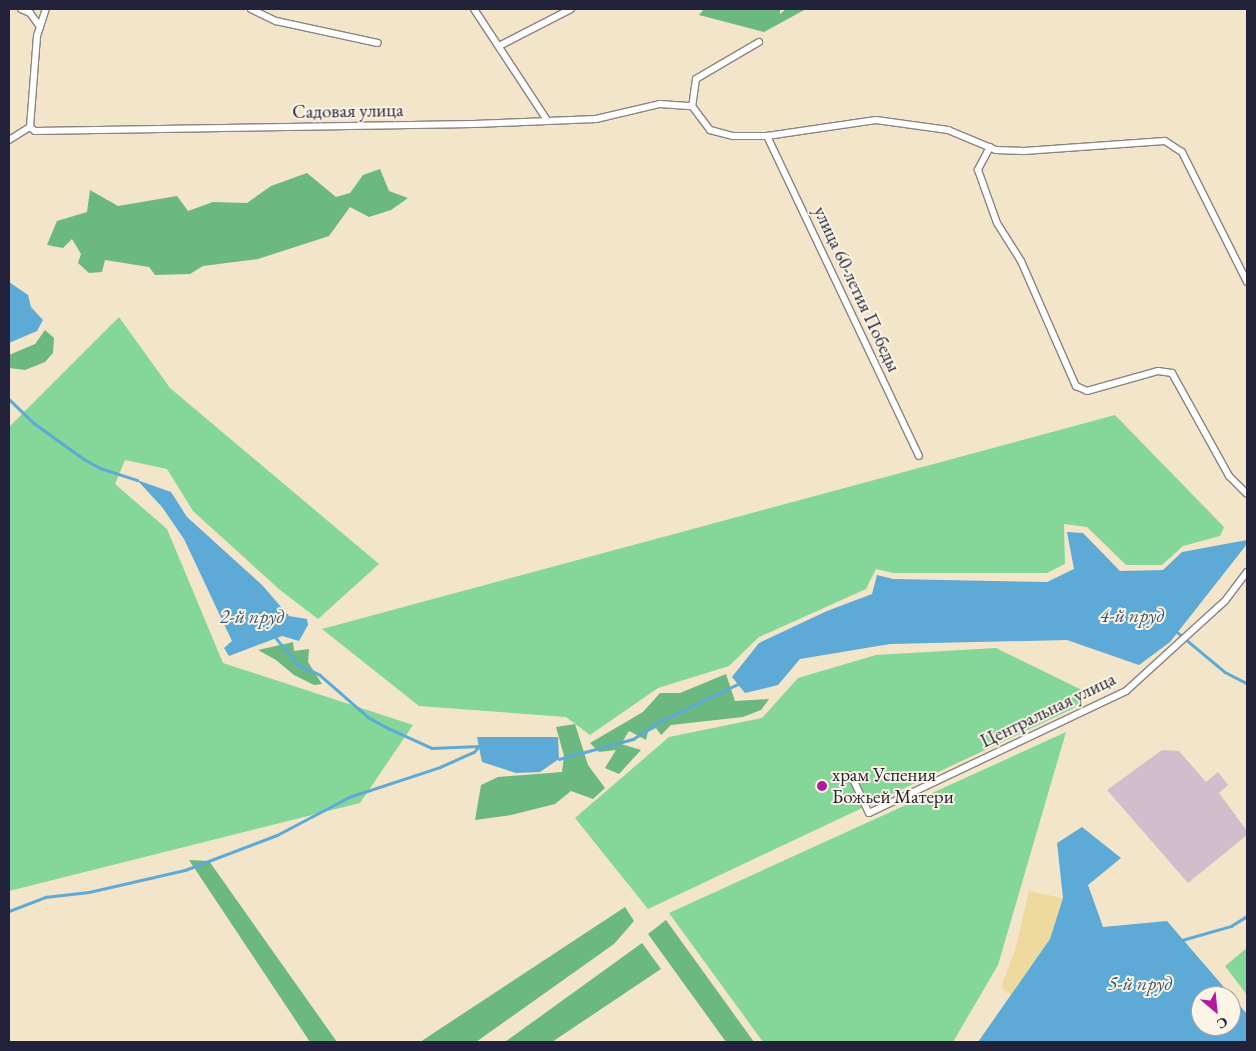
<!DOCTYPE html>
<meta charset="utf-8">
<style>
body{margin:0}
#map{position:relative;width:1256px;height:1051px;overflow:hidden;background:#f3e5c9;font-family:"EB Garamond",serif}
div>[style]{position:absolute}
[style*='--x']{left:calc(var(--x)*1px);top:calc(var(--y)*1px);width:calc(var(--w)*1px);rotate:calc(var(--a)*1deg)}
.industrial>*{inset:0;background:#d1bdcc}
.green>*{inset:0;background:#84d798}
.forest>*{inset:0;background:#6bb880}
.sand>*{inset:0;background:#eeda9e}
.water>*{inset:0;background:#5caad5}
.stream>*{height:2.5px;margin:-1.25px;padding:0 1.25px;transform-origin:1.25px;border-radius:1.25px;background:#5caad5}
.roads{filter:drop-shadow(1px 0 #8a8482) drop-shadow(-1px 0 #8a8482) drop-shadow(0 1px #8a8482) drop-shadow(0 -1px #8a8482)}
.street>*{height:6px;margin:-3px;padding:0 3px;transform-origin:3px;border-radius:3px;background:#fff}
.dots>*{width:14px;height:14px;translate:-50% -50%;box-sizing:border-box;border:2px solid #fcf5e5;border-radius:50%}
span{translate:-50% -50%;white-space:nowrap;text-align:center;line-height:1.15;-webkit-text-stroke:4px #fcf5e5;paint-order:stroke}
.street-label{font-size:19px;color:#22223b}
.poi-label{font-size:19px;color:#22223b}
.left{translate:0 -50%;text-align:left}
.water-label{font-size:20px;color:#395879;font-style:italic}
.frame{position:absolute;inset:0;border:10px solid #22223b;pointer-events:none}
.north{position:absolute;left:1191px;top:986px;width:50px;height:50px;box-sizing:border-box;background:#fcf5e5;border:1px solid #a5a1a1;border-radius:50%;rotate:152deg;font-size:14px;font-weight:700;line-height:20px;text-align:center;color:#22223b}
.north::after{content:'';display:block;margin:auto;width:18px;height:22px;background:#b5179e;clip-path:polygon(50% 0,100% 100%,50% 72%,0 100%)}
</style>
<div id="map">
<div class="industrial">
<div style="clip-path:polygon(1162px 750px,1179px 751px,1206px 782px,1218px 772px,1228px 785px,1219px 793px,1247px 831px,1247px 835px,1188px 883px,1107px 790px)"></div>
</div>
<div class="green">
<div style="clip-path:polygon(119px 317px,170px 388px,379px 564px,318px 619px,280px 590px,193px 511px,167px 469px,125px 460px,115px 484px,167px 529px,223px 663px,413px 725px,360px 803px,9px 891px,9px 427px)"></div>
<div style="clip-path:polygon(1115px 415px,1224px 527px,1220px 536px,1183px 546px,1162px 565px,1126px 565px,1087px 527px,1064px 524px,1065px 564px,1047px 573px,893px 573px,876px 569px,866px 589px,759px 637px,729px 666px,658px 688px,590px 735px,566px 717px,419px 706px,322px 629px)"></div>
<div style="clip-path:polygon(996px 648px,1090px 694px,1072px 709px,648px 909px,575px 818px,669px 737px,762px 718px,798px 678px,876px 655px)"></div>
<div style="clip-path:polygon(1066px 732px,998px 965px,953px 1042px,763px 1042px,669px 913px)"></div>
<div style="clip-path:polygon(1247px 948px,1247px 995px,1225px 966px)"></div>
</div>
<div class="forest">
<div style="clip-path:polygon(704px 9px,780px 9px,780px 14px,786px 9px,806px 9px,764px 32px,699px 15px)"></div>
<div style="clip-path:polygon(380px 169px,389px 191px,408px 198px,391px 210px,369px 217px,350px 207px,329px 236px,258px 259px,203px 266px,190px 274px,155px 275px,149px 267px,105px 260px,102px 272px,89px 273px,78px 263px,81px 254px,72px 239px,63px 248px,47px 245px,57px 221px,87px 212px,90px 190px,118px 206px,177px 196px,188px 211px,213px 202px,247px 203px,271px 186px,307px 173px,336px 197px,350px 193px,363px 175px)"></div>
<div style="clip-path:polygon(45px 330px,54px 338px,53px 353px,45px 362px,25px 370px,9px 368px,9px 355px,35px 344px)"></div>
<div style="clip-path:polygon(293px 642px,294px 651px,309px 649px,308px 662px,322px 684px,314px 685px,294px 675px,276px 660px,258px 650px)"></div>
<div style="clip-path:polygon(726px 674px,735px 701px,769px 699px,761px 710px,743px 717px,671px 725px,661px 735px,656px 728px,648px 732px,646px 740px,629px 731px,621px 744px,641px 750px,619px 774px,605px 768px,616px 750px,599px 752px,590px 743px,643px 712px,660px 693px,680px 693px)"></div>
<div style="clip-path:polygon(575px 724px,588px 765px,605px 788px,593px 799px,571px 791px,555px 804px,511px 815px,475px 820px,481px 785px,498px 777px,562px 772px,564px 756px,556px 727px)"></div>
<div style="clip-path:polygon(189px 860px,209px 861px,337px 1042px,310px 1042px)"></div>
<div style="clip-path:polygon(625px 907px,634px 921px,614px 944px,476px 1042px,420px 1042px)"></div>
<div style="clip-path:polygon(666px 920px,754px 1042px,726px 1042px,648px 934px)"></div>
<div style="clip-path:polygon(642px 943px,661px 969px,552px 1042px,505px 1042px)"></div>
</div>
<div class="sand">
<div style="clip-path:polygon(1029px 891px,1063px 898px,1050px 939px,1011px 995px,1001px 987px,1015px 950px)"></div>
</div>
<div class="water">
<div style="clip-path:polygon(9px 282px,28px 295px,31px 307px,43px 320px,37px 331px,9px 343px)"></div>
<div style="clip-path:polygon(137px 480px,171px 492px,187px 517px,262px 585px,289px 616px,307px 619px,308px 625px,299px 641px,282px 636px,229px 656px,224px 648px,232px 641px,184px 539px,162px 507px)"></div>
<div style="clip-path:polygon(1067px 532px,1083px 533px,1120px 571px,1163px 570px,1182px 552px,1247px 540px,1247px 544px,1170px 642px,1139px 665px,1067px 640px,890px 644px,800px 659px,778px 685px,745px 693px,732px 677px,759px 643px,827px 611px,872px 594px,877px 575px,893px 579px,1047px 582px,1074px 569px)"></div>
<div style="clip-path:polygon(477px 737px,558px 737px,559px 759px,540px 772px,516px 773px,482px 762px)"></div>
<div style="clip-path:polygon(evenodd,1082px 827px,1121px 858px,1088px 885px,1103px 927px,1167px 921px,1247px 1014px,1247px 1042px,978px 1042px,1050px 939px,1063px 898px,1057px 843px,1082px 827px,1201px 996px,1231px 996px,1231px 1026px,1201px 1026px,1201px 996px)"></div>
</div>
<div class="stream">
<div style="--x:9;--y:399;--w:35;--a:44"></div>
<div style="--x:34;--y:423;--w:62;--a:35.8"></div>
<div style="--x:84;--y:459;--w:18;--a:29"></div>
<div style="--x:100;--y:468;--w:39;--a:18"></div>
<div style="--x:1177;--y:632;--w:62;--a:39.8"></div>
<div style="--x:1225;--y:672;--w:25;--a:27"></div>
<div style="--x:276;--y:638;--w:35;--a:50"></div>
<div style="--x:299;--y:665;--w:23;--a:25"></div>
<div style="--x:320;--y:675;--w:64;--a:41.2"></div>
<div style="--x:368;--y:717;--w:25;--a:29"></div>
<div style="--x:390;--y:729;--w:46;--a:24.3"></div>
<div style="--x:432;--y:748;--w:47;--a:-2.4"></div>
<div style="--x:559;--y:759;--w:77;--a:-15.1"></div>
<div style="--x:633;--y:739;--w:33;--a:-33"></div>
<div style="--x:661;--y:721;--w:85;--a:-25.7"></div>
<div style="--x:9;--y:911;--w:39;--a:-21"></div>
<div style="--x:45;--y:897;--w:44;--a:-6.5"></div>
<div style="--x:89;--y:892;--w:98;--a:-12.9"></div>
<div style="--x:185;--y:870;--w:98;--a:-20.8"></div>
<div style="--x:277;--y:835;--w:81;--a:-27.8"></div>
<div style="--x:349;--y:797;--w:96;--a:-18.2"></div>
<div style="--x:440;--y:767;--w:37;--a:-24"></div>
<div style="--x:474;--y:752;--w:8;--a:-50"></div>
<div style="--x:1182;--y:940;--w:51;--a:-15.9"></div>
<div style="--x:1231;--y:926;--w:19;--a:-32"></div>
</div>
<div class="roads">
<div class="street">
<div style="--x:21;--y:9;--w:10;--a:24"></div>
<div style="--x:30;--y:13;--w:17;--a:54"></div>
<div style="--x:251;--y:9;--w:28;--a:26"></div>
<div style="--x:276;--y:21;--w:104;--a:12.2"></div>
<div style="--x:474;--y:9;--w:133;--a:56.7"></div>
<div style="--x:759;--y:42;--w:73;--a:149.6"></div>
<div style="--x:696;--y:79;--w:27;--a:98"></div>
<div style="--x:692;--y:106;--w:30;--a:53"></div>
<div style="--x:710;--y:130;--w:24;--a:15"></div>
<div style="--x:733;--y:136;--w:34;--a:0"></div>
<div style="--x:767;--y:136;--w:110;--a:-8.4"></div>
<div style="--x:876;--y:120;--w:73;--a:7.9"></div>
<div style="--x:948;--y:130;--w:52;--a:22.6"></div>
<div style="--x:996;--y:150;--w:28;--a:2"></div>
<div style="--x:1024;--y:151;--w:141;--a:-4.1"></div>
<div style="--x:1165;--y:141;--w:20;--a:33"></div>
<div style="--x:1182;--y:152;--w:145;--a:63.4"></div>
<div style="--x:499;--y:46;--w:81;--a:-27.2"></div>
<div style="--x:30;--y:127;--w:91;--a:-85.6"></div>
<div style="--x:37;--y:36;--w:28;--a:-72"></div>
<div style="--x:767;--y:136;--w:354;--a:64.6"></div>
<div style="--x:9;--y:140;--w:25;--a:-32"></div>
<div style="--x:30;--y:127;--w:6;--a:39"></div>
<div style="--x:35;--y:131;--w:439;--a:-0.9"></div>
<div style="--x:474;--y:124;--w:122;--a:-2.3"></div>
<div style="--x:596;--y:119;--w:66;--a:-13.2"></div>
<div style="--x:660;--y:104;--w:32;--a:4"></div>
<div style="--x:990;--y:147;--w:26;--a:118"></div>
<div style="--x:978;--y:170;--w:15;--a:70"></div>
<div style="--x:983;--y:184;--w:41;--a:70.3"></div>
<div style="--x:997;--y:223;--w:45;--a:57.7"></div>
<div style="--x:1021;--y:261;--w:137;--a:66.3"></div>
<div style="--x:1076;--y:386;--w:12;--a:24"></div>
<div style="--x:1087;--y:391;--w:74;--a:-15.7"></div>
<div style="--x:1158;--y:371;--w:14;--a:8"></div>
<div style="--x:1172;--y:373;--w:118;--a:61"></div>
<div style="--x:1229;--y:476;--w:25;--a:45"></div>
<div style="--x:851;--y:775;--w:42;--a:64.7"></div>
<div style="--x:869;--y:813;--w:284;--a:-25.4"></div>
<div style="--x:1126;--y:691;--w:134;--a:-42.3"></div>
<div style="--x:1225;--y:601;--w:36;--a:-53"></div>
</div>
</div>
<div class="dots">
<div style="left:822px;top:786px;background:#b5179e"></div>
</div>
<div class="street-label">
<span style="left:348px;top:111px;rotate:-1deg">Садовая улица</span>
<span style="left:857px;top:289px;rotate:65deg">улица 60-летия Победы</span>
<span style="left:1048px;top:710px;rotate:-26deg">Центральная улица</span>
</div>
<div class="poi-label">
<span class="left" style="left:832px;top:786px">храм Успения<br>Божьей Матери</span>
</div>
<div class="water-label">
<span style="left:1132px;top:615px">4-й пруд</span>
<span style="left:252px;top:616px">2-й пруд</span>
<span style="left:1140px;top:983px">5-й пруд</span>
</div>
<div class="frame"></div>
<div class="north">С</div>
</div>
